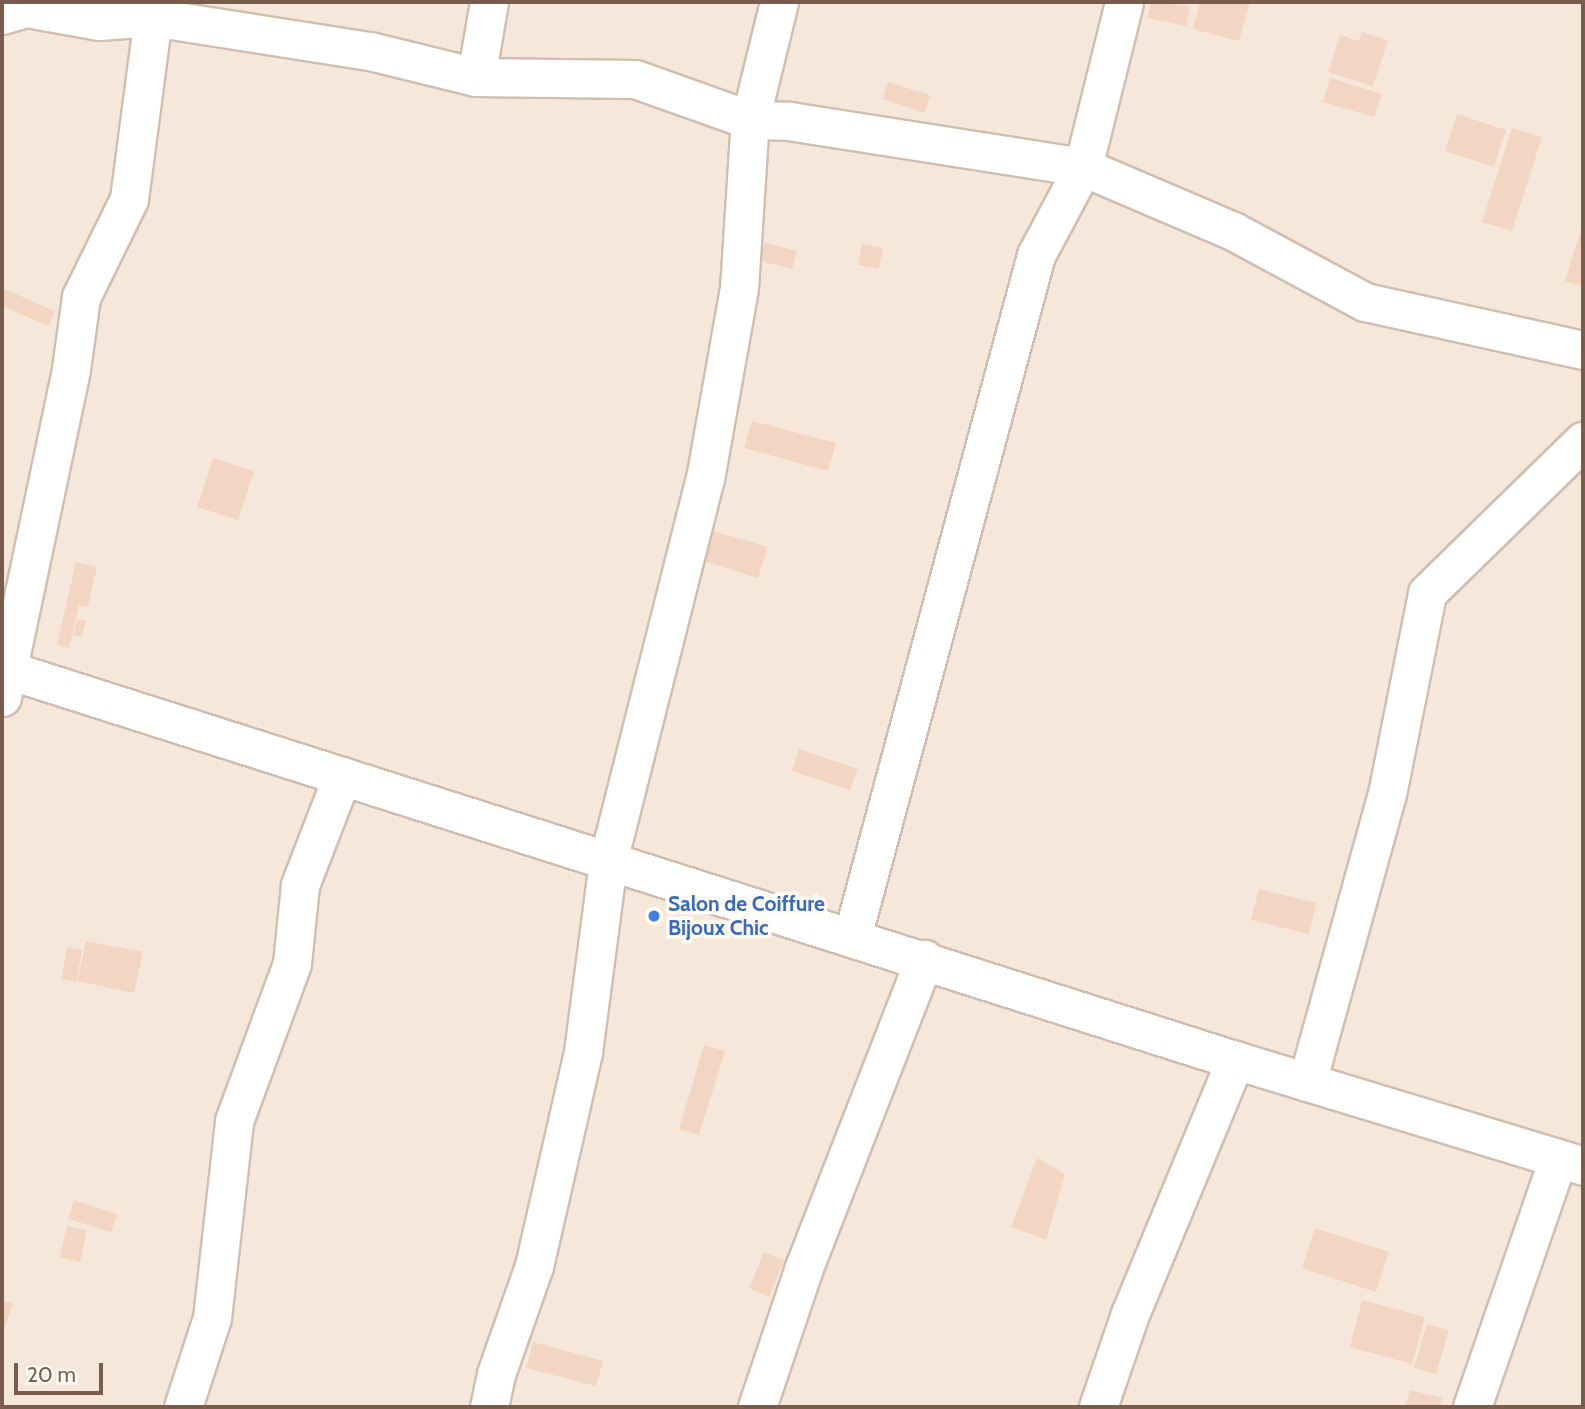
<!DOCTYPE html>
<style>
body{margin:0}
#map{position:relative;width:1585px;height:1409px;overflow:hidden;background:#fdf6ec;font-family:Cabin,sans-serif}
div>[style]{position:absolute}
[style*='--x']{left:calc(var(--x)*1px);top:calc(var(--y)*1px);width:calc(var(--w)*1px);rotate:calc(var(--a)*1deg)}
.residential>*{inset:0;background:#f5e8da}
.building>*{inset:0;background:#f3d5c3}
.roads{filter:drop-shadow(2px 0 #d1beb0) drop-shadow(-2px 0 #d1beb0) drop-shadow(0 2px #d1beb0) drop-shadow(0 -2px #d1beb0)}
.minor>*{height:37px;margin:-18.5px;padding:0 18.5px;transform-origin:18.5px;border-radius:18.5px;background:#fff}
.dots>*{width:19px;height:19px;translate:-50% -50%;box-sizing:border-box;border:4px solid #fffaf3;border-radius:50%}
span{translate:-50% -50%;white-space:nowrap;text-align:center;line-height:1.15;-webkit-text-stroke:7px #fffaf3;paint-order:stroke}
.shop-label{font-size:21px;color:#366cbe;font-weight:700}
.left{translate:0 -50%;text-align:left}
.frame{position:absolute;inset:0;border:4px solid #7a5c4d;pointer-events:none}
.scale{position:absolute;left:14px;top:1363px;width:89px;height:32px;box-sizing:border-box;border:4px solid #7a5c4d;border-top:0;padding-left:9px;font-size:21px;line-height:24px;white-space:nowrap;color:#7a5c4d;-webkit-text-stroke:5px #fffaf3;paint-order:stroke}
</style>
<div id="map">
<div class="residential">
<div style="clip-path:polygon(2px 2px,1583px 2px,1583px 1407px,2px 1407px)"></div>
</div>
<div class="building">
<div style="clip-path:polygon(1151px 2px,1190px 6px,1186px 26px,1147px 18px)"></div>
<div style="clip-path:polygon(1200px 2px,1250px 2px,1239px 41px,1193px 29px)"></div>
<div style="clip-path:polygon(1362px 32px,1388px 40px,1373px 86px,1328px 72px,1340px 35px,1359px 41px)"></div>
<div style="clip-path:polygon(1330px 78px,1382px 94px,1374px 117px,1323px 102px)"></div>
<div style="clip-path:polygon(888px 82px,930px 95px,925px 113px,883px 99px)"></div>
<div style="clip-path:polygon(1457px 114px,1506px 130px,1494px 167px,1445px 151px)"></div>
<div style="clip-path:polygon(1512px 128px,1542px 137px,1512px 231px,1482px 222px)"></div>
<div style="clip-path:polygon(1581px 230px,1583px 231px,1583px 286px,1565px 281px)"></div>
<div style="clip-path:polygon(762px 242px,797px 251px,792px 269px,757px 260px)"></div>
<div style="clip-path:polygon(862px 244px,883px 248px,879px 269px,858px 265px)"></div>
<div style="clip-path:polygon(2px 288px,55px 311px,48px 326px,2px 306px)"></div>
<div style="clip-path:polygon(752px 421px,836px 443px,828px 471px,744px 448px)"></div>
<div style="clip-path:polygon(213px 458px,254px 471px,238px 520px,197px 507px)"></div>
<div style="clip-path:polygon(713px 531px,768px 547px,758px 578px,704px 561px)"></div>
<div style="clip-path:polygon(76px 562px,97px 567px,88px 607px,79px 605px,69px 648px,57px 645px)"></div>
<div style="clip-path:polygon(77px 619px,86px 621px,82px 637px,73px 635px)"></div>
<div style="clip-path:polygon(799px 749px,858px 769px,850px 790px,792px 771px)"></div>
<div style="clip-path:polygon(1259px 889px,1316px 903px,1309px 934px,1251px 920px)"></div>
<div style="clip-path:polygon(86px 941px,143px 952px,134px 993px,77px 981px)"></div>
<div style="clip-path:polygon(67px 947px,82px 950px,76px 982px,61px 979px)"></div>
<div style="clip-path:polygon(704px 1045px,725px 1051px,699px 1135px,679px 1129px)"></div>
<div style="clip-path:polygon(1037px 1158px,1065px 1174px,1046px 1240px,1011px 1227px)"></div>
<div style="clip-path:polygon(74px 1200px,117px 1214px,111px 1232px,68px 1219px)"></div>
<div style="clip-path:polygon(67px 1226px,87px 1230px,80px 1262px,60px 1257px)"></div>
<div style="clip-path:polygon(1315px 1228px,1389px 1252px,1376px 1292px,1302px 1268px)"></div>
<div style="clip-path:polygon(764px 1252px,784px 1260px,769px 1297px,749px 1288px)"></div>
<div style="clip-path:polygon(2px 1300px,13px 1304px,5px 1327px,2px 1326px)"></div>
<div style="clip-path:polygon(1362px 1300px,1425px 1317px,1412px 1364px,1350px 1347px)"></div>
<div style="clip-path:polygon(1427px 1324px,1449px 1330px,1436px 1374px,1414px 1368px)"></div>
<div style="clip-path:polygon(533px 1342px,603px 1361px,596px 1386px,526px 1368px)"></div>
<div style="clip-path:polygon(1410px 1390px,1442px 1398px,1440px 1407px,1405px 1407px)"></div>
</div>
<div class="roads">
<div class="minor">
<div style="--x:2;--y:15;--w:26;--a:-16"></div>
<div style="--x:27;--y:8;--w:73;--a:10.2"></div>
<div style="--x:99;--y:21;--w:53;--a:-4.3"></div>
<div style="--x:152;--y:17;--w:221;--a:8.9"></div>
<div style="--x:370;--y:51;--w:109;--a:13.8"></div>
<div style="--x:476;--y:77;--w:159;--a:0.7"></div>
<div style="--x:635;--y:79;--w:122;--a:19.6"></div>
<div style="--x:750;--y:120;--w:39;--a:1"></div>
<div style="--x:789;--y:121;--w:298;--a:8.9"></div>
<div style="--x:1083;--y:167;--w:163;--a:23.1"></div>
<div style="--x:1233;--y:231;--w:150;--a:28.3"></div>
<div style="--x:1365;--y:302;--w:223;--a:12.4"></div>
<div style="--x:476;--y:77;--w:76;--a:-80.2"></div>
<div style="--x:2;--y:668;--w:1294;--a:17.64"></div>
<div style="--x:1235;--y:1060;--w:364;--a:16.9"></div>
<div style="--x:2;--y:697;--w:335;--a:-78.1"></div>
<div style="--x:71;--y:369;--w:73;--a:-82.1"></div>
<div style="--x:81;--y:297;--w:109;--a:-63.9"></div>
<div style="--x:129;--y:199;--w:199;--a:-82.5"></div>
<div style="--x:852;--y:937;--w:706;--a:-74.9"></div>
<div style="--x:1036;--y:255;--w:100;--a:-61.9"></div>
<div style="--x:1083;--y:167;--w:170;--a:-76"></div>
<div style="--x:1307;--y:1082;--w:299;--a:-74.5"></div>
<div style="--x:1387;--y:794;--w:205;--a:-78.7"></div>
<div style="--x:1427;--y:593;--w:218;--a:-44.3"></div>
<div style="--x:183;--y:1407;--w:94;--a:-72"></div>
<div style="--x:212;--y:1318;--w:198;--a:-83.6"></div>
<div style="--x:234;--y:1121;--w:168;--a:-69.8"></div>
<div style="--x:292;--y:963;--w:78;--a:-84.1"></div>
<div style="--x:300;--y:885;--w:117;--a:-68.9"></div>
<div style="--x:489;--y:1407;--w:34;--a:-78"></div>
<div style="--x:496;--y:1374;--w:114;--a:-70.6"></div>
<div style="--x:534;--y:1266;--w:220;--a:-77.1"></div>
<div style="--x:583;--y:1052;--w:193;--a:-82.5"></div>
<div style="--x:608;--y:861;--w:394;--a:-75.8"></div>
<div style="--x:705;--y:479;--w:194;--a:-79.9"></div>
<div style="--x:739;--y:288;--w:168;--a:-86.3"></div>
<div style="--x:750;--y:120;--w:122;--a:-76.2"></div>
<div style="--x:757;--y:1407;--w:145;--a:-71.4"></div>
<div style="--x:803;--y:1270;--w:334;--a:-68.7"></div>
<div style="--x:1098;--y:1407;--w:98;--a:-71"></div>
<div style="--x:1130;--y:1314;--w:275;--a:-67.5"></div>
<div style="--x:1472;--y:1407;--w:263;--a:-70.9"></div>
</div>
</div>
<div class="dots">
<div style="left:654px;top:916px;background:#3f7fe0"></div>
</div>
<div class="shop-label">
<span class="left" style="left:668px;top:916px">Salon de Coiffure<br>Bijoux Chic</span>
</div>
<div class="frame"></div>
<div class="scale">20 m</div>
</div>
